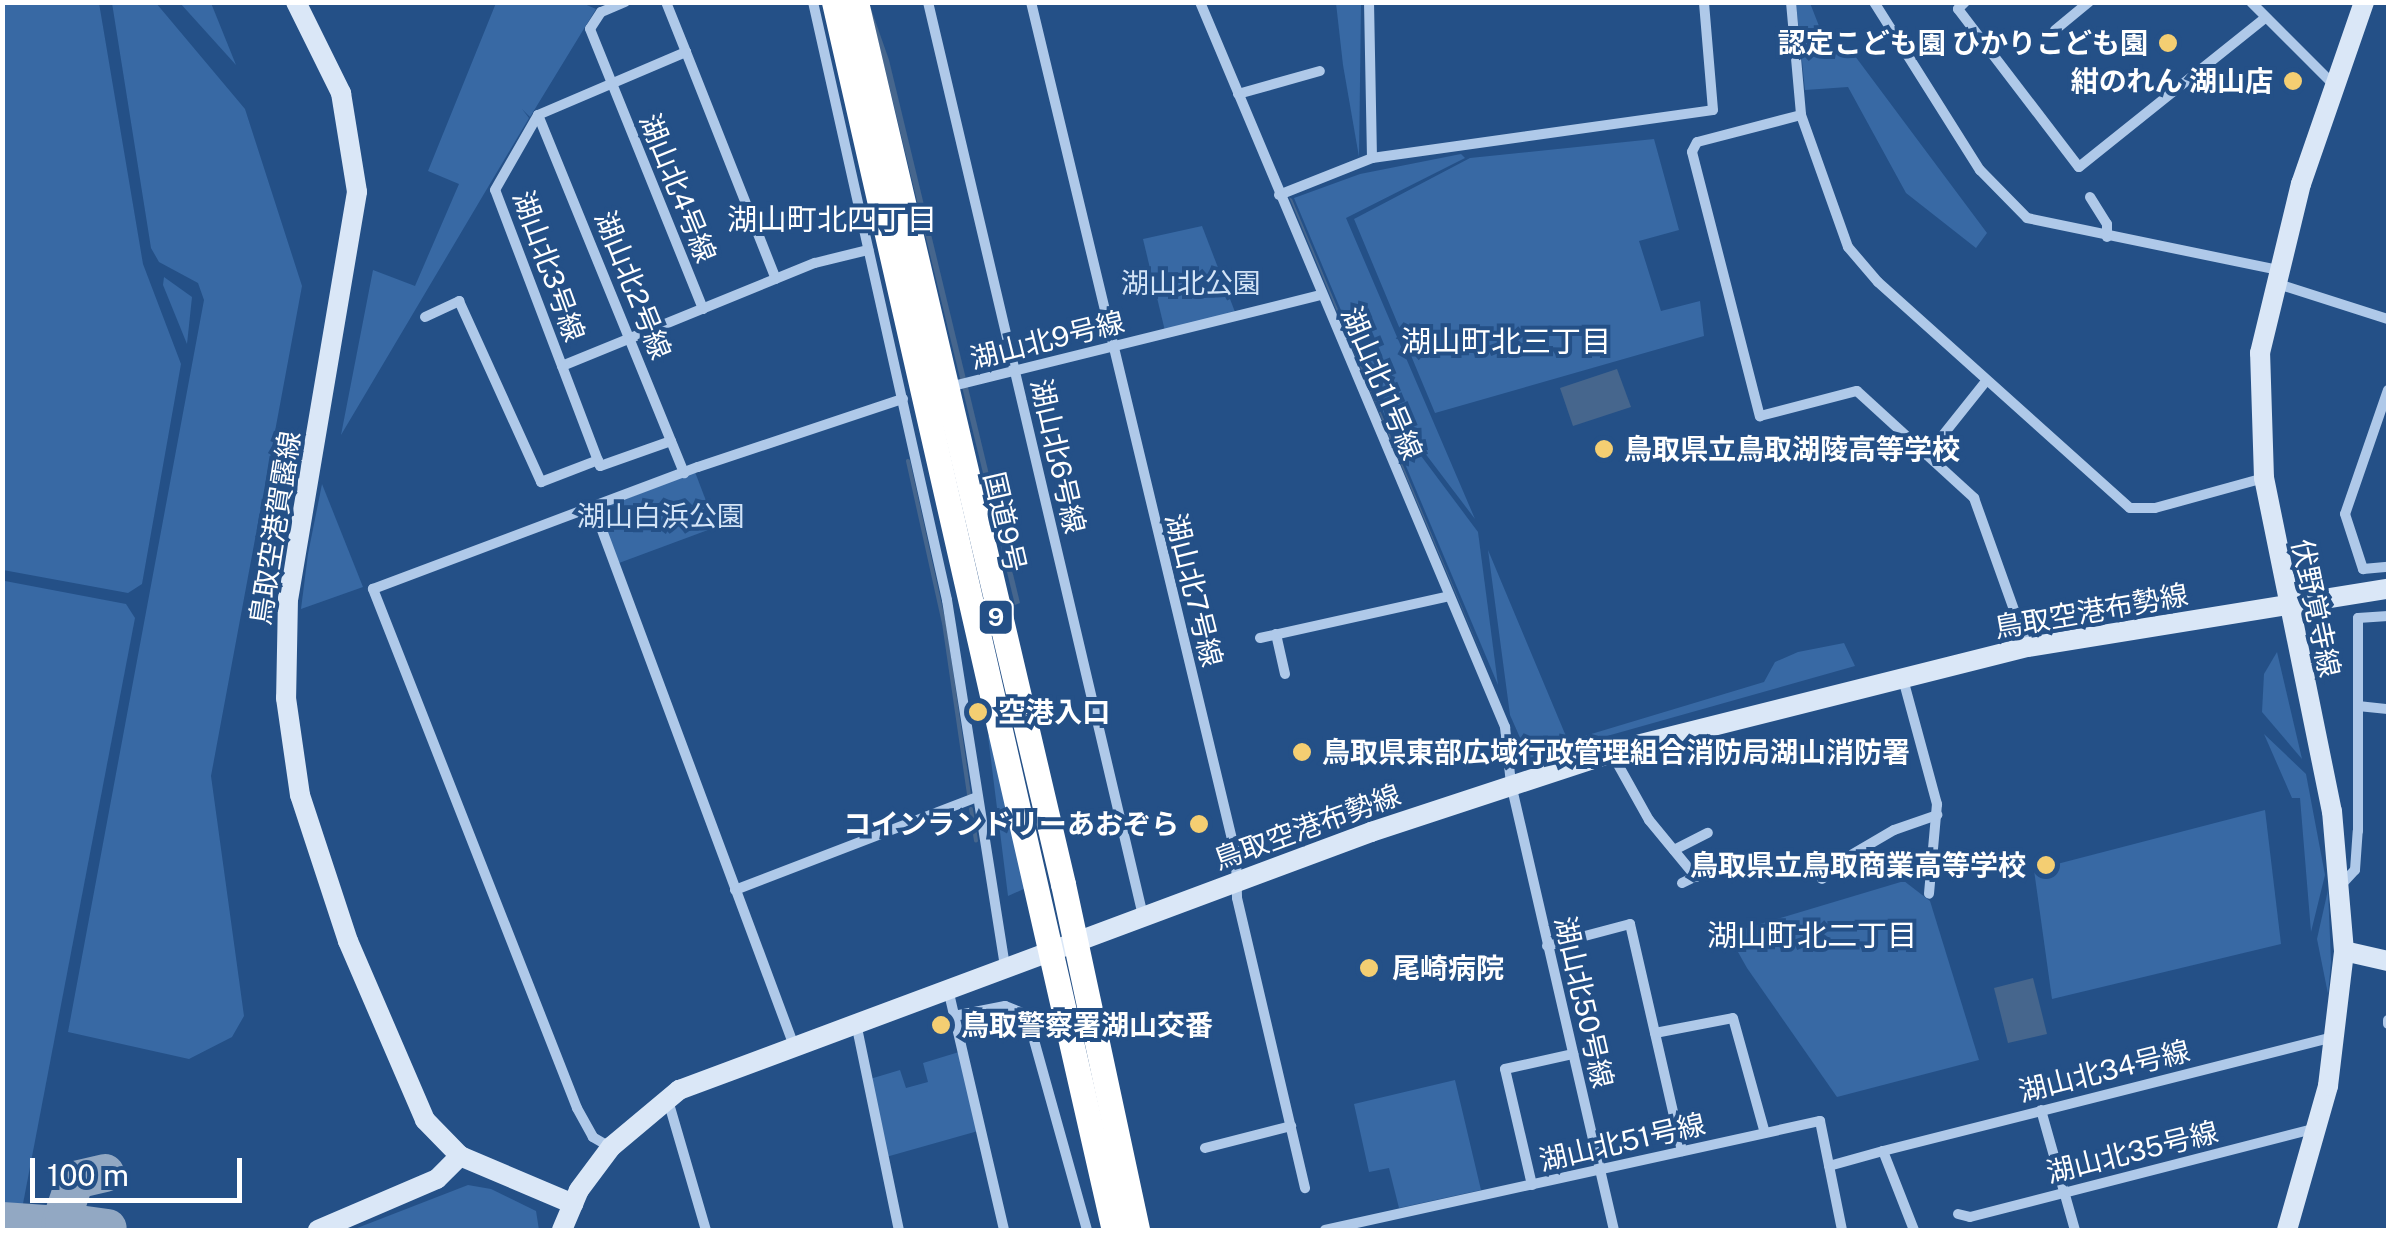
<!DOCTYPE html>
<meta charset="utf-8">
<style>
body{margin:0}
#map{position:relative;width:2391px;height:1233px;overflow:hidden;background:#245087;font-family:"Public Sans","Noto Sans JP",sans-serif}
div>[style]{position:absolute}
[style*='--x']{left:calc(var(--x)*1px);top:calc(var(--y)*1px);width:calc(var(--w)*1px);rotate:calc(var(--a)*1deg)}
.green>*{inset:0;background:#3869a4}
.water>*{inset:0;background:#46668d}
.stream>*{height:4px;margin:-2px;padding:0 2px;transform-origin:2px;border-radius:2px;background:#46668d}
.taxiway>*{height:38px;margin:-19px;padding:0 19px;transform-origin:19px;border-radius:19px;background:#92a8c3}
.street>*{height:10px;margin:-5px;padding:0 5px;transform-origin:5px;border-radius:5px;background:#afc9e9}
.secondary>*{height:20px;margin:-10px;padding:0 10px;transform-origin:10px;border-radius:10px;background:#dae7f7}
.highway>*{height:25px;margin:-12.5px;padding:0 12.5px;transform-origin:12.5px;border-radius:12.5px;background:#fff}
.dots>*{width:28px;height:28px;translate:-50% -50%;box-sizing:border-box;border:5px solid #245087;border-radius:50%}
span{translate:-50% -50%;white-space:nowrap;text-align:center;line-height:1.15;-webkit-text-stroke:8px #245087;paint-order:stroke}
.shield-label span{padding:2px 8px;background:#245087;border:2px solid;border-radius:8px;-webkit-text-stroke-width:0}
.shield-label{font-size:25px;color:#fff;font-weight:700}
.poi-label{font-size:28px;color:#fff;font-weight:700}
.right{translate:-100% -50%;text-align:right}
.left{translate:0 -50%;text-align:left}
.street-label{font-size:28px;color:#fff}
.park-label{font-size:28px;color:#d3e4f7}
.neighbourhood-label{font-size:30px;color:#fff}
.frame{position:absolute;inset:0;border:5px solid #fff;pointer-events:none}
.scale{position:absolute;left:30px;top:1158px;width:212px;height:45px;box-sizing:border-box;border:5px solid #fff;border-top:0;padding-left:12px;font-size:30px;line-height:35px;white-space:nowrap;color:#fff;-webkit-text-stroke:8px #245087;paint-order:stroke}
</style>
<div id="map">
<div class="green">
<div style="clip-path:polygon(2px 3px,99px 3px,143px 264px,181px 364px,142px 584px,128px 593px,3px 570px)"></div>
<div style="clip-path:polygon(112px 3px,156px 3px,245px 109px,302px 286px,211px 776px,244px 1016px,232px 1037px,189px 1059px,68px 1032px,204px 300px,198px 283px,159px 262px,151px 248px)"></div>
<div style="clip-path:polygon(180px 3px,211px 3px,236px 65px)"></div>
<div style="clip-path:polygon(496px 3px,582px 3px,596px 9px,530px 117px,522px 109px,529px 118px,341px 435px,373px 270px,415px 286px,459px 184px,428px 171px)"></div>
<div style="clip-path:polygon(1336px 3px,1361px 3px,1359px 157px,1343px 65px)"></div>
<div style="clip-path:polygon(1796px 3px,1810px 3px,1828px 49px,1852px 52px,1987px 233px,1976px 248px,1906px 193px,1848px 87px,1805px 90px)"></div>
<div style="clip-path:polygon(1654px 139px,1679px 230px,1639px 241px,1661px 311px,1700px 301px,1704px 336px,1435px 413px,1354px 219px,1470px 158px)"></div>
<div style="clip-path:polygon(1461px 154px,1465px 158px,1346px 218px,1475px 519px,1371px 382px,1294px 198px,1360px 174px)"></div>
<div style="clip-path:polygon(1202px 226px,1235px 312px,1165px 331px,1143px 239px)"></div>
<div style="clip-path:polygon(164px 277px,192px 297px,187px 344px,163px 285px)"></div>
<div style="clip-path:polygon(1377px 397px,1478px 532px,1498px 685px)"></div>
<div style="clip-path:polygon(695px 472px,716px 527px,619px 563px,602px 520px,605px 507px)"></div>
<div style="clip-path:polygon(322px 484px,363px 587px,301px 609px,308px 554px)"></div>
<div style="clip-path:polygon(1488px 550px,1568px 741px,1764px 682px,1775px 662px,1798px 652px,1844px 643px,1855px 666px,1529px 758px,1510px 715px)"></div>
<div style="clip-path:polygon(5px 581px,126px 604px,135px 618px,22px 1209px,2px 1206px)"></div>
<div style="clip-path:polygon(2277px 652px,2302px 759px,2262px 712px,2264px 674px)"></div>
<div style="clip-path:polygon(2264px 734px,2306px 774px,2325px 875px,2311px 932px,2300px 798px,2292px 798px)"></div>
<div style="clip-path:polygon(992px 735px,1026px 888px,1008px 896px,988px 736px)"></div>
<div style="clip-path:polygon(2265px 810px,2281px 944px,2052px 999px,2034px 870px)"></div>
<div style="clip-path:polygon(1904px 881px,1930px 901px,1979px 1060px,1837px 1097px,1747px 968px,1738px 952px,1740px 930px)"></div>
<div style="clip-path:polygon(2328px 890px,2331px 962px,2328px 994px,2317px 939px)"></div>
<div style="clip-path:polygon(959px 1052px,978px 1131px,886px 1157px,870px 1079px,900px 1070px,906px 1088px,928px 1082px,923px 1063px)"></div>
<div style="clip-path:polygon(1455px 1080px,1481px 1190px,1399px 1208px,1389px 1168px,1369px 1172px,1354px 1104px)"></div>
<div style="clip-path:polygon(468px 1185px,491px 1189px,536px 1211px,539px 1230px,352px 1230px)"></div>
</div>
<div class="water">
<div style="clip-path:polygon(869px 3px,889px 60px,1020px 603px,1015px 605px)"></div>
<div style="clip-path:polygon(1289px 197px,1292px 199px,1495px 686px,1404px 472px)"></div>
<div style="clip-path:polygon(1617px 369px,1631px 407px,1573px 426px,1560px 388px)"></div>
<div style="clip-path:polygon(2033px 978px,2047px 1034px,2008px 1043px,1994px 988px)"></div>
</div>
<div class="stream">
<div style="--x:908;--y:461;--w:166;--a:77.5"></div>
<div style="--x:944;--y:623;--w:173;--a:81.7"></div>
<div style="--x:971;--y:809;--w:32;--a:81"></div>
</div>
<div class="taxiway">
<div style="--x:2;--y:1221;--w:58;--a:3.9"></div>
<div style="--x:60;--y:1225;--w:47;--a:-71.6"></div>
<div style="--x:75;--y:1180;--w:31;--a:-13"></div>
<div style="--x:64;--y:1222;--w:44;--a:7.8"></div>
</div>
<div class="street">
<div style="--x:625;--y:2;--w:26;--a:157"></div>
<div style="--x:601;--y:12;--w:20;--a:123"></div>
<div style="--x:590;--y:29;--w:302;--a:68"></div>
<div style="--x:666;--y:2;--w:54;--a:68.2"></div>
<div style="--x:813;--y:2;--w:613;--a:77.37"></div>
<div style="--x:947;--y:600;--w:373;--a:81"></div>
<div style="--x:928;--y:2;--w:943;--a:76.76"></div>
<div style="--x:1031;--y:2;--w:878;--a:76.5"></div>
<div style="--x:1236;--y:856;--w:42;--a:88.6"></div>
<div style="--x:1237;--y:898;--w:298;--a:76.8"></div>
<div style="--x:1200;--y:2;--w:787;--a:67.18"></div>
<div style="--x:1505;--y:727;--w:57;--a:84"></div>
<div style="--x:1511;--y:784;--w:458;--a:77"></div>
<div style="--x:1791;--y:2;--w:113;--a:84.9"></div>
<div style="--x:1801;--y:115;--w:140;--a:70.4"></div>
<div style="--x:1848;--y:247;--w:46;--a:49.4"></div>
<div style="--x:1878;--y:282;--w:338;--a:41.9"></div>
<div style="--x:2130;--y:508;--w:25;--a:0"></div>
<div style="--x:2155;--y:508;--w:113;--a:-15.4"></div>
<div style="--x:1874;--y:2;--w:199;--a:57.8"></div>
<div style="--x:1980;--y:170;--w:67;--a:45.6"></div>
<div style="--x:2027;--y:218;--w:255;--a:11.7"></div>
<div style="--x:1965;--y:2;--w:10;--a:135"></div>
<div style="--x:1958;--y:9;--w:199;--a:52.6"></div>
<div style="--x:2079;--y:167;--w:237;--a:-38.7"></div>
<div style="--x:2251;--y:2;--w:117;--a:45"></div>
<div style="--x:2055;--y:30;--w:44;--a:-39.5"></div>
<div style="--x:1238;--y:94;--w:85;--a:-15.7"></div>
<div style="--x:538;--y:115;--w:387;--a:67.8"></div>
<div style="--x:1801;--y:115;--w:107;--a:165.4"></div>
<div style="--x:1697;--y:142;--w:11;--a:117"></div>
<div style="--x:1692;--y:152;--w:273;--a:75.6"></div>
<div style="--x:1760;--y:416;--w:100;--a:-14.5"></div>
<div style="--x:1857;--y:391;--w:159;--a:42.4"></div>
<div style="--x:1974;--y:498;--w:157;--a:70.3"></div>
<div style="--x:1372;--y:158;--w:344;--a:-8"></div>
<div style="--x:1713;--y:110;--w:108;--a:-94.8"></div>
<div style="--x:1279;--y:195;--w:100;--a:-21.7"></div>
<div style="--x:1372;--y:158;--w:156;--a:-91.1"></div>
<div style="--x:2090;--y:197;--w:32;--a:58"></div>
<div style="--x:2107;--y:224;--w:13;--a:90"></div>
<div style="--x:2275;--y:283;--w:119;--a:17.7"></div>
<div style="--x:425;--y:317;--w:38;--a:-25"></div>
<div style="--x:459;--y:301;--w:199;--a:65.6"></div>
<div style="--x:541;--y:482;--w:61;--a:-21.1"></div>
<div style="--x:562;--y:366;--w:273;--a:-22.2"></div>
<div style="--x:815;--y:263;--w:55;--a:-13.8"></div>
<div style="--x:957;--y:385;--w:375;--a:-13.9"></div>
<div style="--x:2388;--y:390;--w:131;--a:109.1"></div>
<div style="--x:2345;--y:514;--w:58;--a:71.9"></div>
<div style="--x:2363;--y:569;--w:25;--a:-5"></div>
<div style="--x:671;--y:441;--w:75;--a:160.6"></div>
<div style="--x:600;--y:466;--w:295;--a:-110.8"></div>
<div style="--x:495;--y:190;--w:86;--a:-60.2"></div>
<div style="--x:538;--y:115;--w:161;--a:-23.1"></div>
<div style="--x:686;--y:52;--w:244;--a:68.4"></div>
<div style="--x:1927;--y:455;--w:95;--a:-51.4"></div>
<div style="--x:593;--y:506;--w:576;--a:69.58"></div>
<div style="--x:1276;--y:634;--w:41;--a:77.3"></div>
<div style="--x:1260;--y:638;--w:194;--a:-12.5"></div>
<div style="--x:1903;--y:679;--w:130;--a:74.8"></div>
<div style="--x:1937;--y:804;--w:90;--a:95.1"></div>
<div style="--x:2358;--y:706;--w:30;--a:6"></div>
<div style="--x:1611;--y:752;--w:78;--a:60.8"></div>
<div style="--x:1649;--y:820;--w:74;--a:50.5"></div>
<div style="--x:1674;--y:850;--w:38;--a:-27"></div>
<div style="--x:1822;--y:879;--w:7;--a:-90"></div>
<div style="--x:1822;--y:872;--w:83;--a:-30.3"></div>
<div style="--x:1894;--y:830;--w:46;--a:-19.2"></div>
<div style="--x:1682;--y:883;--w:50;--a:-26.1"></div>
<div style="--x:2340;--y:886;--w:22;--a:-47"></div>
<div style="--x:2355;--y:870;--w:39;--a:-86"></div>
<div style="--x:2358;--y:831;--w:213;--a:-90"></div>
<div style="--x:2358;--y:618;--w:30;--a:-4"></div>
<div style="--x:735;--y:890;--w:259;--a:-21"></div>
<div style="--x:1547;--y:946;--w:86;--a:-14.8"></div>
<div style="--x:1630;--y:924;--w:233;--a:77.1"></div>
<div style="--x:948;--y:989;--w:247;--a:76.9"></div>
<div style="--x:954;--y:1016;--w:52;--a:-11.1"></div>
<div style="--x:1005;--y:1006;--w:24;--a:22"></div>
<div style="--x:1027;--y:1015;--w:223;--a:74.4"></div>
<div style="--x:2388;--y:1020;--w:4;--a:90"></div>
<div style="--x:856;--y:1023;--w:211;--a:78.3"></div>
<div style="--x:1655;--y:1033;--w:79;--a:-10.9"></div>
<div style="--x:1733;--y:1018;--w:119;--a:74.5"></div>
<div style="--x:667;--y:1097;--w:139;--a:73.7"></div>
<div style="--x:2041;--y:1110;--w:125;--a:74.2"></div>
<div style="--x:610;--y:1147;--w:20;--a:-150"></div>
<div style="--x:593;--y:1137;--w:33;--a:-119"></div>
<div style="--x:577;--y:1108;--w:558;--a:-111.46"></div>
<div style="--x:373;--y:589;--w:347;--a:-20.6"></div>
<div style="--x:698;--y:467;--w:216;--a:-18.4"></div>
<div style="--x:1205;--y:1148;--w:89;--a:-14.3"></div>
<div style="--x:1883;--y:1151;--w:464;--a:-14.2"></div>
<div style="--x:1829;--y:1166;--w:56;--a:-15.5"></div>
<div style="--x:1883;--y:1151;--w:85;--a:68.6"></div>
<div style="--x:1532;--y:1185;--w:119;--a:-103.1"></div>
<div style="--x:1505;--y:1069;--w:70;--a:-12.4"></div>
<div style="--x:1958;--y:1214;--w:12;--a:14"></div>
<div style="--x:1970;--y:1217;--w:358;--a:-14.4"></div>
<div style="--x:1325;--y:1230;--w:507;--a:-12.42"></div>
<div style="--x:1820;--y:1121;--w:111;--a:78.6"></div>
</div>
<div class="secondary">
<div style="--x:296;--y:2;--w:102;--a:63.7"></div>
<div style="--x:341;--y:93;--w:100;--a:80.8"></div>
<div style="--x:357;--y:192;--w:412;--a:99.6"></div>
<div style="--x:288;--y:598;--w:100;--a:91.1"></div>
<div style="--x:286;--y:698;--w:98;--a:81.8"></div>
<div style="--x:300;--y:795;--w:154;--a:71.8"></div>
<div style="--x:348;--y:941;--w:195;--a:66.7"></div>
<div style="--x:425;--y:1120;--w:50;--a:45.8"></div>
<div style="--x:460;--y:1156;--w:123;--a:23"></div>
<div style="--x:2344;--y:951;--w:45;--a:12.8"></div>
<div style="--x:318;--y:1230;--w:129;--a:-23.2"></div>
<div style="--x:437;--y:1179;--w:33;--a:-45"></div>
<div style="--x:562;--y:1230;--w:43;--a:-67"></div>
<div style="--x:579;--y:1190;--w:54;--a:-53.3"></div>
<div style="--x:611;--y:1147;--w:89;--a:-40"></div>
<div style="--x:679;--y:1090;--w:739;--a:-20.45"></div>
<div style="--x:1371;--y:832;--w:276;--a:-18.2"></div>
<div style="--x:1633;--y:746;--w:407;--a:-14.1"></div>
<div style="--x:2028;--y:647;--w:365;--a:-9.2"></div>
<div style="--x:2287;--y:1230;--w:150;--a:-74.1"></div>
<div style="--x:2328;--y:1086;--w:136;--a:-83.2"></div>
<div style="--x:2344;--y:951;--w:140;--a:-94.9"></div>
<div style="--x:2332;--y:812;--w:341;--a:-101.5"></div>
<div style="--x:2264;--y:478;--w:125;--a:-91.8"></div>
<div style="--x:2260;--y:353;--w:174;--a:-76.4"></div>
<div style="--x:2301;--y:184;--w:193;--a:-70.9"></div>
</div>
<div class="highway">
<div style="--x:834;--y:2;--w:1260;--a:77.16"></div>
<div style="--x:856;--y:2;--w:906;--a:76.79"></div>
<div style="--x:1063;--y:884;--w:354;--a:77.9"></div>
</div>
<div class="dots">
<div style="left:2168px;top:43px;background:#f4ce72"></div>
<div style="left:2293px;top:81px;background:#f4ce72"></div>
<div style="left:1604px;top:449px;background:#f4ce72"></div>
<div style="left:978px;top:712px;background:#f4ce72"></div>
<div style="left:1302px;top:752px;background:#f4ce72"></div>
<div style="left:1199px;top:824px;background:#f4ce72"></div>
<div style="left:2046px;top:865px;background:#f4ce72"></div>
<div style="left:1369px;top:968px;background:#f4ce72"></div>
<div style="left:941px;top:1025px;background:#f4ce72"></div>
</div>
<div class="shield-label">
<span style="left:996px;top:617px">9</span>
</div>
<div class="poi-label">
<span class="right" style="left:2148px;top:43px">認定こども園 ひかりこども園</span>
<span class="right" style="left:2273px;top:81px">紺のれん 湖山店</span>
<span class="left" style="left:1624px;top:449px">鳥取県立鳥取湖陵高等学校</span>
<span class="left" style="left:998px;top:712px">空港入口</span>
<span class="left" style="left:1322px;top:752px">鳥取県東部広域行政管理組合消防局湖山消防署</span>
<span class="right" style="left:1179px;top:824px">コインランドリーあおぞら</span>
<span class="right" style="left:2026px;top:865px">鳥取県立鳥取商業高等学校</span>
<span class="left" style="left:1392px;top:968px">尾崎病院</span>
<span class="left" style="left:961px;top:1025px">鳥取警察署湖山交番</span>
</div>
<div class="street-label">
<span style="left:678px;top:188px;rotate:68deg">湖山北4号線</span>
<span style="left:549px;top:266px;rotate:70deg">湖山北3号線</span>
<span style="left:633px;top:285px;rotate:68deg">湖山北2号線</span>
<span style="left:1047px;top:340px;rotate:-14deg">湖山北9号線</span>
<span style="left:1382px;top:383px;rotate:67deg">湖山北11号線</span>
<span style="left:1058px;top:456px;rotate:77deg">湖山北6号線</span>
<span style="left:1005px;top:522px;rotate:77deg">国道9号</span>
<span style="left:275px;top:528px;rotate:-81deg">鳥取空港賀露線</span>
<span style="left:1194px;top:590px;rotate:76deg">湖山北7号線</span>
<span style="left:2316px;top:608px;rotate:78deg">伏野覚寺線</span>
<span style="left:2091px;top:611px;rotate:-10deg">鳥取空港布勢線</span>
<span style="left:1307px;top:827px;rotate:-20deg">鳥取空港布勢線</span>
<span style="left:1584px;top:1002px;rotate:77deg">湖山北50号線</span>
<span style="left:2104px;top:1071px;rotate:-14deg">湖山北34号線</span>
<span style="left:1622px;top:1142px;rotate:-13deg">湖山北51号線</span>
<span style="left:2132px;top:1152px;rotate:-14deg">湖山北35号線</span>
</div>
<div class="park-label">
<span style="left:1191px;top:283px">湖山北公園</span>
<span style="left:661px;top:516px">湖山白浜公園</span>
</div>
<div class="neighbourhood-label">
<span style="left:832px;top:219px">湖山町北四丁目</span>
<span style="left:1506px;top:341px">湖山町北三丁目</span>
<span style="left:1812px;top:935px">湖山町北二丁目</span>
</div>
<div class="frame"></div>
<div class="scale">100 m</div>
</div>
